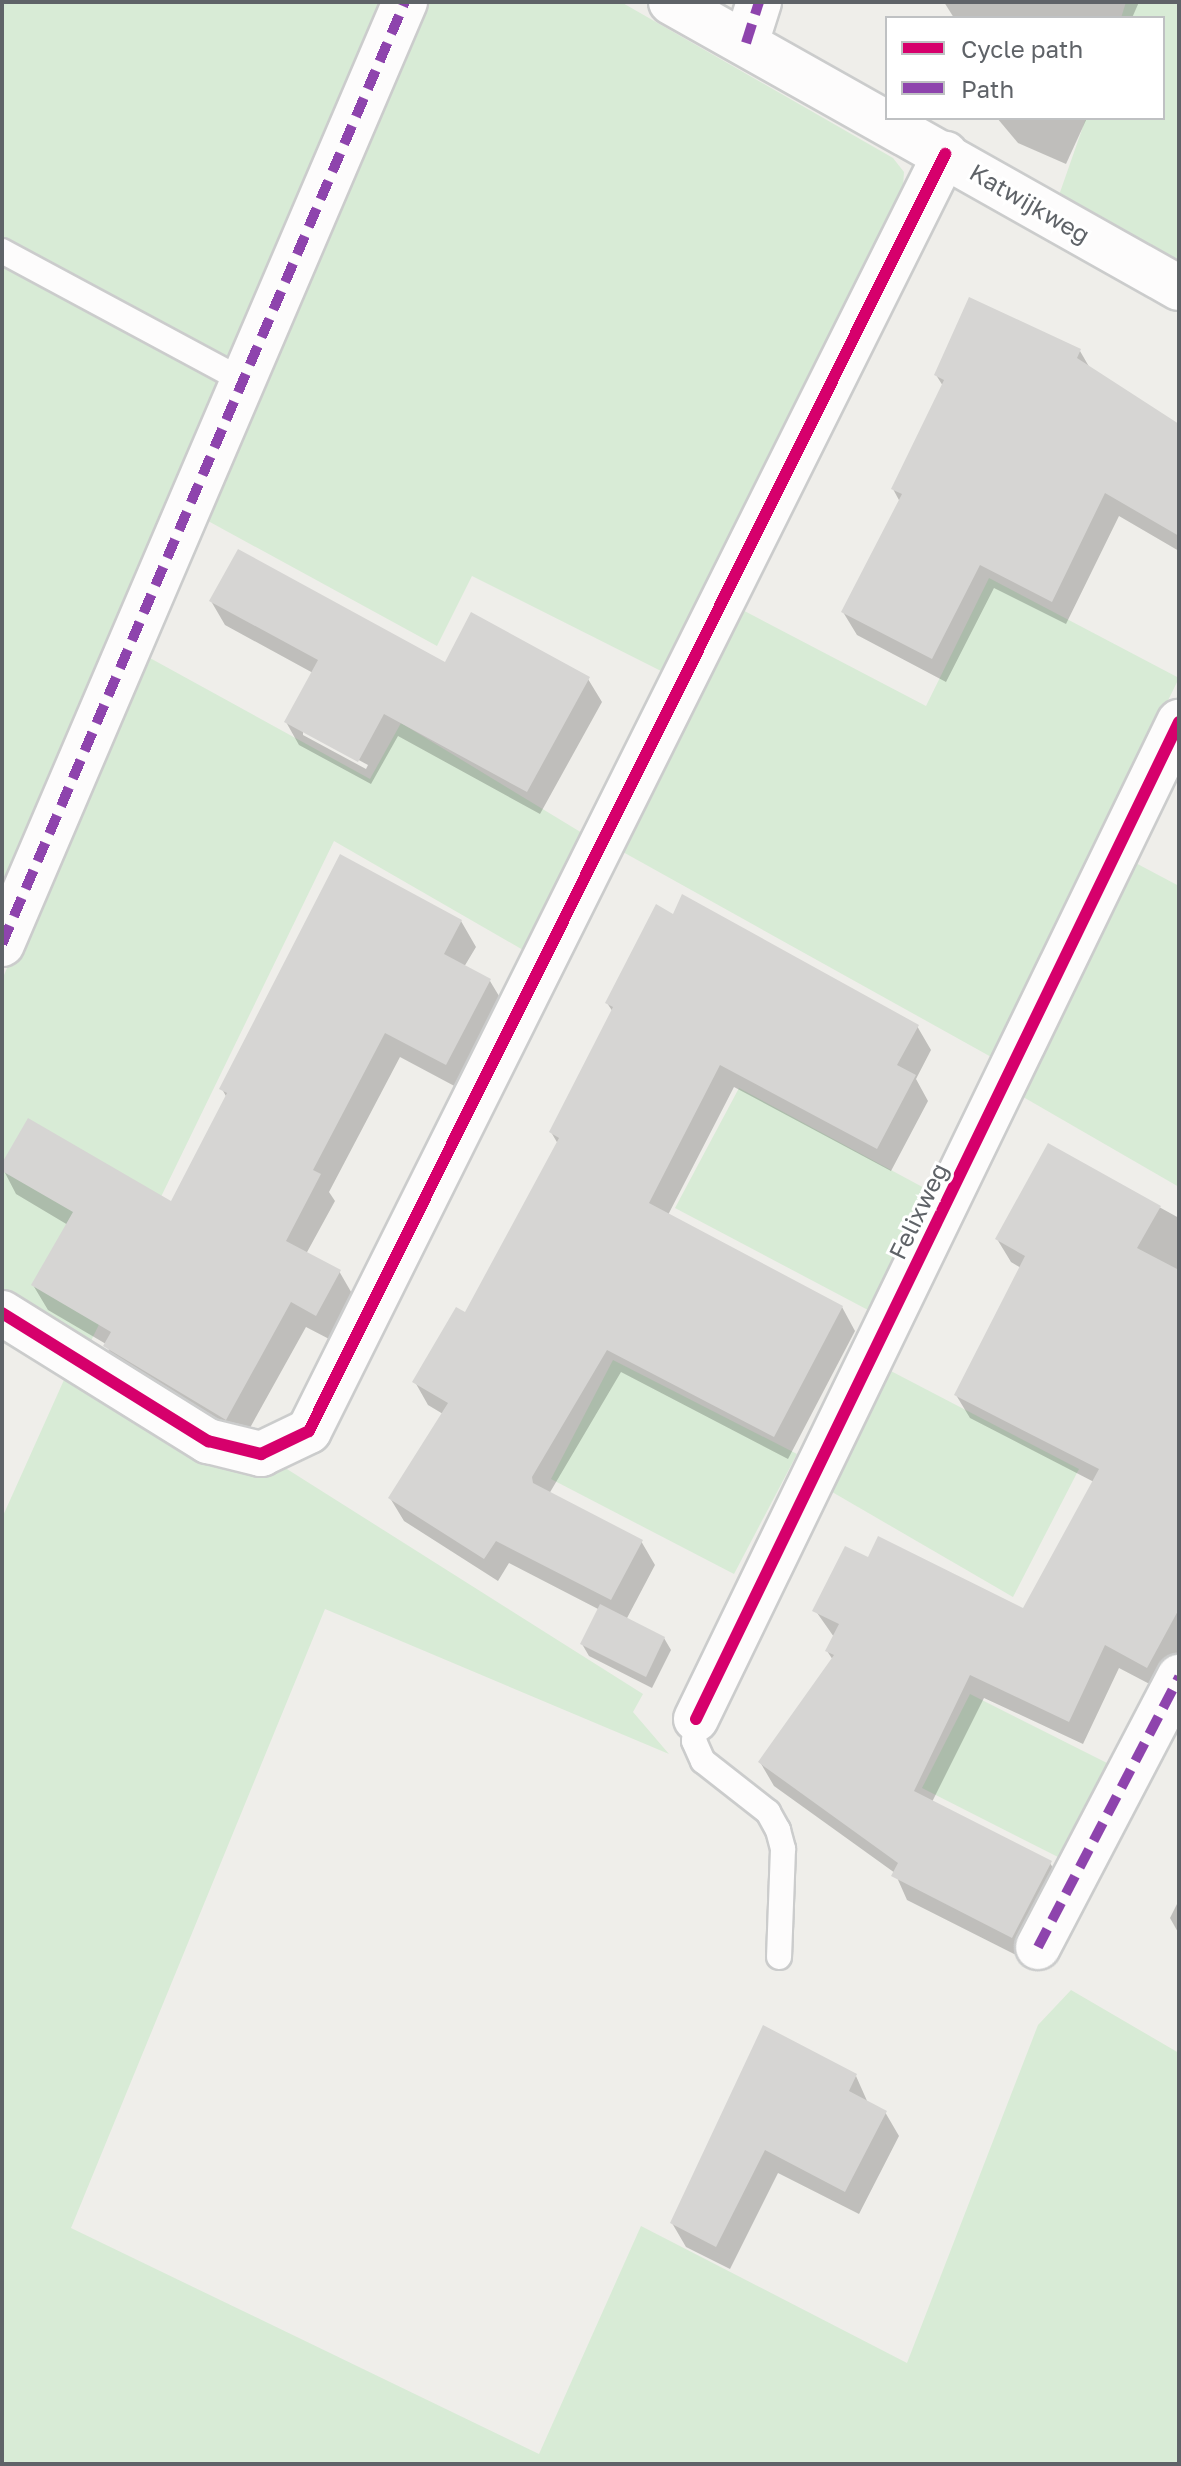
<!DOCTYPE html>
<style>
body{margin:0}
#map{position:relative;width:1181px;height:2466px;overflow:hidden;background:#efeeea;font-family:"Golos Text",sans-serif}
div>[style]{position:absolute}
[style*='--x']{left:calc(var(--x)*1px);top:calc(var(--y)*1px);width:calc(var(--w)*1px);rotate:calc(var(--a)*1deg)}
.green>*{inset:0;background:#d8ebd6}
.shadow>*{inset:0;background:#0003}
.building>*{inset:0;background:#d6d5d3}
.roads{filter:drop-shadow(2px 0 #cbcccc) drop-shadow(-2px 0 #cbcccc) drop-shadow(0 2px #cbcccc) drop-shadow(0 -2px #cbcccc)}
.lane>*{height:24px;margin:-12px;padding:0 12px;transform-origin:12px;border-radius:12px;background:#fdfcfc}
.street>*{height:44px;margin:-22px;padding:0 22px;transform-origin:22px;border-radius:22px;background:#fdfcfc}
.quiet>*{height:10px;margin-top:-5px;transform-origin:0;background:repeating-linear-gradient(90deg,#8e44ad 0 20px,transparent 0 30px)}
.cycleway>*{height:12px;margin:-6px;padding:0 6px;transform-origin:6px;border-radius:6px;background:#d6006c}
span{translate:-50% -50%;white-space:nowrap;text-align:center;line-height:1.15;-webkit-text-stroke:6px #fff;paint-order:stroke}
.street-label{font-size:24px;color:#5f6368}
.frame{position:absolute;inset:0;border:4px solid #5f6368;pointer-events:none}
.legend{position:absolute;left:885px;top:16px;width:280px;height:104px;box-sizing:border-box;background:#fff;border:2px solid #bfc1c3;margin:0;padding:10px 14px;list-style:none;font-size:24px;color:#5f6368}
.legend li{display:flex;align-items:center;gap:16px;height:40px}
.legend b{width:40px;border:2px solid #bfc1c3}
</style>
<div id="map">
<div class="green">
<div style="clip-path:polygon(2px 2px,391px 2px,2px 899px)"></div>
<div style="clip-path:polygon(420px 2px,621px 2px,893px 158px,904px 172px,902px 201px,667px 674px,472px 576px,437px 646px,199px 516px)"></div>
<div style="clip-path:polygon(1126px 2px,1179px 2px,1179px 265px,1058px 198px,1086px 118px,1163px 118px,1163px 18px,1121px 18px)"></div>
<div style="clip-path:polygon(989px 578px,1179px 678px,993px 1058px,614px 847px,735px 606px,926px 706px)"></div>
<div style="clip-path:polygon(139px 652px,370px 779px,401px 723px,592px 839px,530px 954px,334px 841px,88px 1347px,2px 1293px,2px 980px)"></div>
<div style="clip-path:polygon(1130px 860px,1179px 886px,1179px 1187px,1018px 1094px)"></div>
<div style="clip-path:polygon(739px 1088px,928px 1190px,868px 1310px,675px 1208px)"></div>
<div style="clip-path:polygon(613px 1360px,797px 1454px,734px 1574px,551px 1479px)"></div>
<div style="clip-path:polygon(887px 1369px,1079px 1469px,1013px 1597px,827px 1489px)"></div>
<div style="clip-path:polygon(68px 1371px,225px 1469px,279px 1464px,643px 1694px,633px 1712px,669px 1754px,325px 1609px,71px 2228px,539px 2454px,641px 2226px,907px 2363px,1038px 2025px,1071px 1990px,1179px 2053px,1179px 2464px,2px 2464px,2px 1518px)"></div>
<div style="clip-path:polygon(970px 1694px,1107px 1763px,1060px 1858px,922px 1788px)"></div>
</div>
<div class="shadow">
<div style="clip-path:polygon(944px 2px,1139px 2px,1132px 18px,954px 18px)"></div>
<div style="clip-path:polygon(997px 118px,1087px 118px,1066px 164px,1018px 143px)"></div>
<div style="clip-path:polygon(1080px 351px,1091px 370px,1179px 426px,1179px 551px,1119px 516px,1066px 624px,994px 588px,946px 682px,857px 635px,843px 612px,900px 502px,893px 489px,943px 386px,936px 375px)"></div>
<div style="clip-path:polygon(evenodd,211px 601px,445px 665px,588px 679px,602px 702px,540px 814px,398px 736px,371px 784px,299px 745px,286px 722px,313px 673px,225px 625px,211px 601px,303px 730px,368px 765px,366px 769px,303px 735px,303px 730px)"></div>
<div style="clip-path:polygon(461px 921px,476px 947px,464px 967px,490px 981px,505px 1006px,460px 1089px,400px 1057px,329px 1192px,335px 1201px,306px 1254px,339px 1271px,354px 1297px,331px 1340px,306px 1327px,241px 1444px,120px 1372px,106px 1344px,48px 1310px,33px 1285px,68px 1225px,16px 1194px,2px 1167px,172px 1204px,227px 1098px,222px 1089px)"></div>
<div style="clip-path:polygon(607px 1003px,917px 1026px,931px 1050px,916px 1079px,928px 1101px,891px 1171px,734px 1087px,668px 1215px,842px 1307px,855px 1331px,788px 1459px,621px 1372px,549px 1494px,641px 1541px,655px 1565px,626px 1620px,664px 1638px,671px 1650px,652px 1688px,589px 1656px,582px 1644px,600px 1610px,509px 1563px,498px 1581px,404px 1521px,390px 1498px,443px 1414px,428px 1405px,415px 1382px,466px 1315px,558px 1144px,551px 1132px,613px 1012px)"></div>
<div style="clip-path:polygon(1049px 1146px,1179px 1218px,1179px 1657px,1161px 1690px,1119px 1668px,1083px 1744px,984px 1698px,932px 1802px,1050px 1863px,1064px 1886px,1026px 1960px,907px 1900px,895px 1873px,774px 1786px,760px 1762px,833px 1660px,827px 1651px,834px 1637px,815px 1610px,869px 1559px,1024px 1611px,1094px 1482px,970px 1418px,956px 1395px,1021px 1268px,1011px 1262px,997px 1239px)"></div>
<div style="clip-path:polygon(1179px 1900px,1179px 1934px,1170px 1918px)"></div>
<div style="clip-path:polygon(856px 2076px,868px 2103px,885px 2112px,899px 2136px,859px 2214px,778px 2173px,730px 2269px,686px 2247px,672px 2223px)"></div>
</div>
<div class="building">
<div style="clip-path:polygon(969px 297px,1081px 349px,1077px 358px,1179px 424px,1179px 536px,1105px 493px,1052px 602px,980px 565px,932px 659px,841px 612px,902px 494px,891px 489px,944px 380px,934px 375px)"></div>
<div style="clip-path:polygon(238px 549px,445px 662px,471px 612px,590px 677px,527px 792px,384px 714px,358px 762px,284px 722px,318px 660px,209px 601px)"></div>
<div style="clip-path:polygon(340px 854px,462px 920px,444px 954px,491px 979px,446px 1065px,385px 1033px,313px 1170px,321px 1174px,286px 1241px,341px 1270px,316px 1316px,291px 1302px,226px 1420px,103px 1346px,111px 1332px,31px 1285px,73px 1212px,2px 1171px,2px 1163px,28px 1118px,171px 1201px,227px 1093px,219px 1089px)"></div>
<div style="clip-path:polygon(682px 894px,919px 1025px,897px 1065px,916px 1075px,877px 1149px,720px 1065px,649px 1203px,843px 1306px,774px 1437px,607px 1350px,532px 1477px,533px 1483px,643px 1540px,611px 1600px,496px 1541px,484px 1559px,388px 1498px,448px 1403px,412px 1382px,456px 1307px,465px 1312px,559px 1138px,549px 1132px,613px 1007px,605px 1003px,656px 904px,673px 914px)"></div>
<div style="clip-path:polygon(1048px 1143px,1161px 1206px,1137px 1248px,1179px 1270px,1179px 1609px,1147px 1668px,1105px 1645px,1069px 1722px,970px 1675px,914px 1791px,1052px 1861px,1012px 1938px,891px 1876px,898px 1863px,758px 1762px,834px 1655px,825px 1651px,839px 1624px,812px 1611px,845px 1546px,868px 1557px,878px 1536px,1023px 1608px,1099px 1469px,954px 1395px,1025px 1256px,995px 1239px)"></div>
<div style="clip-path:polygon(600px 1604px,665px 1637px,646px 1677px,580px 1644px)"></div>
<div style="clip-path:polygon(763px 2025px,857px 2074px,849px 2091px,887px 2111px,845px 2192px,765px 2150px,716px 2247px,670px 2223px)"></div>
</div>
<div class="roads">
<div class="lane">
<div style="--x:2;--y:251;--w:274;--a:28.3"></div>
<div style="--x:696;--y:1719;--w:22;--a:95"></div>
<div style="--x:694;--y:1741;--w:22;--a:66"></div>
<div style="--x:703;--y:1761;--w:83;--a:38.1"></div>
<div style="--x:768;--y:1812;--w:21;--a:61"></div>
<div style="--x:778;--y:1830;--w:20;--a:75"></div>
<div style="--x:783;--y:1849;--w:108;--a:92.1"></div>
</div>
<div class="street">
<div style="--x:671;--y:2;--w:583;--a:29.38"></div>
<div style="--x:746;--y:43;--w:43;--a:-72.4"></div>
<div style="--x:2;--y:944;--w:1025;--a:-66.84"></div>
<div style="--x:2;--y:1313;--w:243;--a:31.9"></div>
<div style="--x:208;--y:1441;--w:55;--a:13.8"></div>
<div style="--x:261;--y:1454;--w:53;--a:-25.6"></div>
<div style="--x:309;--y:1431;--w:1427;--a:-63.52"></div>
<div style="--x:696;--y:1719;--w:1108;--a:-64.15"></div>
<div style="--x:1038;--y:1947;--w:305;--a:-62.4"></div>
</div>
</div>
<div class="quiet">
<div style="--x:746;--y:43;--w:43;--a:-72.4"></div>
<div style="--x:2;--y:944;--w:1025;--a:-66.84"></div>
<div style="--x:1038;--y:1947;--w:305;--a:-62.4"></div>
</div>
<div class="cycleway">
<div style="--x:2;--y:1313;--w:243;--a:31.9"></div>
<div style="--x:208;--y:1441;--w:55;--a:13.8"></div>
<div style="--x:261;--y:1454;--w:53;--a:-25.6"></div>
<div style="--x:309;--y:1431;--w:1427;--a:-63.52"></div>
<div style="--x:696;--y:1719;--w:1108;--a:-64.15"></div>
</div>
<div class="street-label">
<span style="left:1030px;top:203px;rotate:30deg">Katwijkweg</span>
<span style="left:918px;top:1211px;rotate:-64deg">Felixweg</span>
</div>
<div class="frame"></div>
<ul class="legend">
<li><b style="height:10px;background:#d6006c"></b>Cycle path</li>
<li><b style="height:10px;background:#8e44ad"></b>Path</li>
</ul>
</div>
